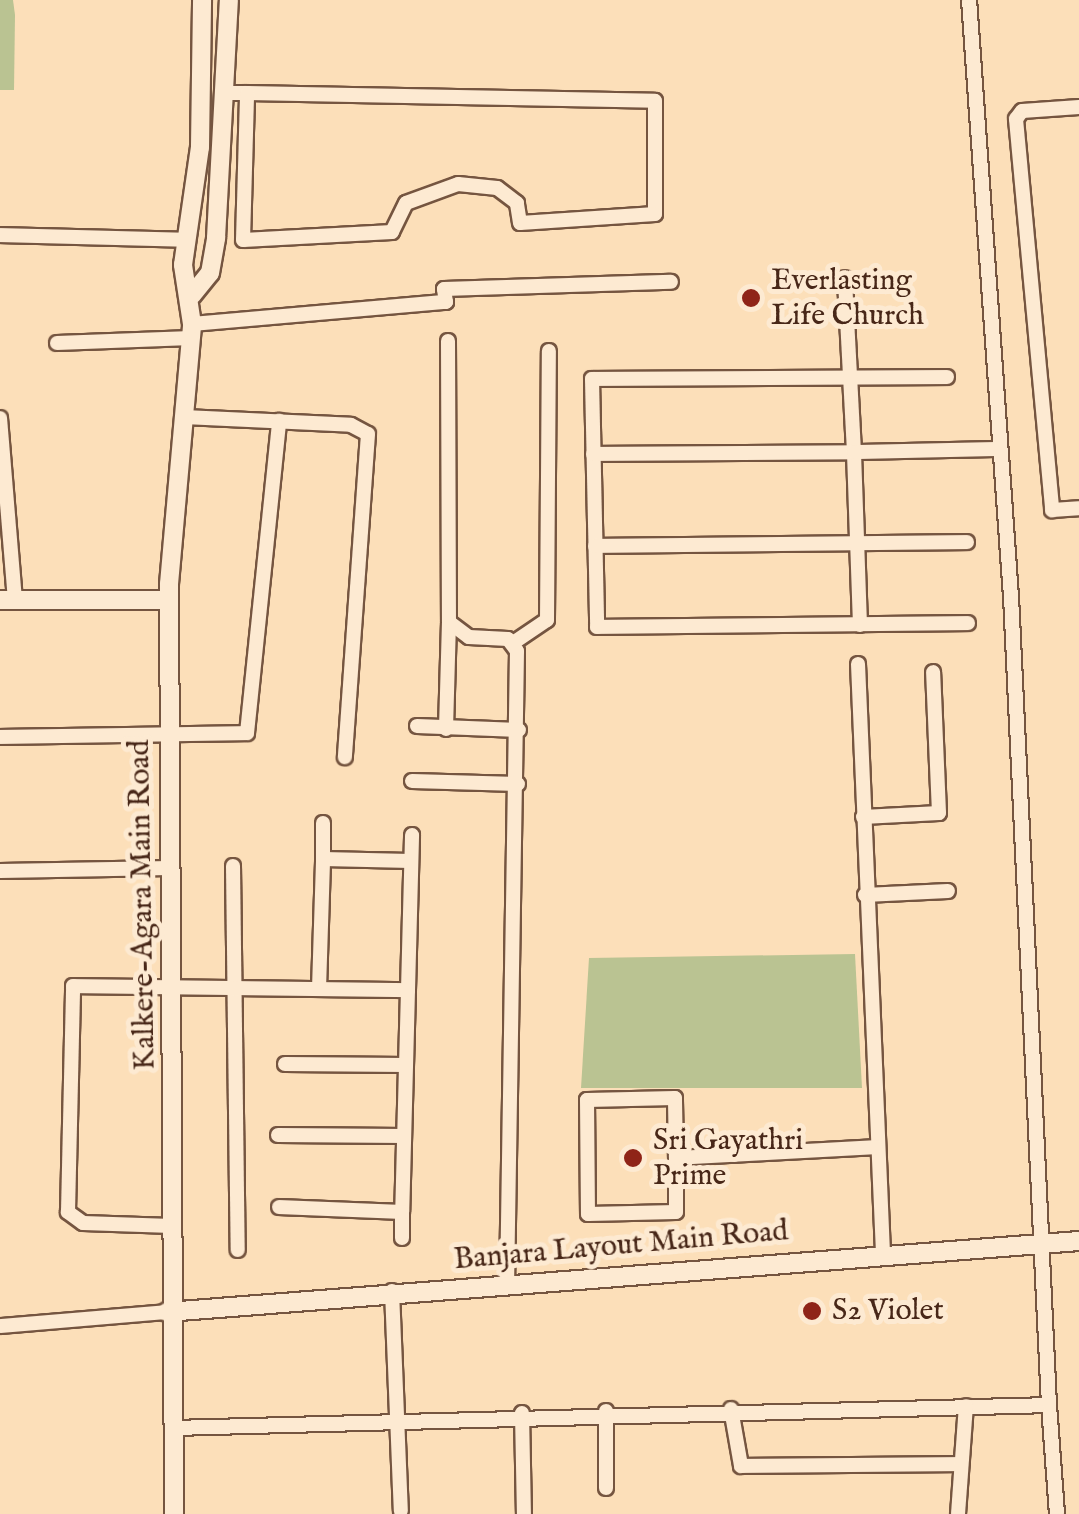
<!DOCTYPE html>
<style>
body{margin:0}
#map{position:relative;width:1079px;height:1514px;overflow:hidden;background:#fcdfb9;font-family:"IM FELL English",serif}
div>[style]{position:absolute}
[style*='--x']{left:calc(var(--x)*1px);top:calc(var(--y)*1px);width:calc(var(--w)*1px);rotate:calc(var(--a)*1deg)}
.green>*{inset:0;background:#bac392}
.roads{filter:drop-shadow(2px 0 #755540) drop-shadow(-2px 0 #755540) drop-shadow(0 2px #755540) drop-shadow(0 -2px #755540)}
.minor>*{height:14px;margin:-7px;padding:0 7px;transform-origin:7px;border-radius:7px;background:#fdead2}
.tertiary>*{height:18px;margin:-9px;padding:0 9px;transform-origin:9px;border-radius:9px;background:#fdead2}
.dots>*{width:28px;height:28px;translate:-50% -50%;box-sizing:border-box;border:5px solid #fdead2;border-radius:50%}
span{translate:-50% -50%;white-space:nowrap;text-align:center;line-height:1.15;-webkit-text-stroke:10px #fdead2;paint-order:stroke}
.poi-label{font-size:30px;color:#482718}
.left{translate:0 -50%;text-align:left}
.street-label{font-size:30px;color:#482718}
</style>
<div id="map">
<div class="green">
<div style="clip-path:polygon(0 0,13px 0,15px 15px,14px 90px,0 90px)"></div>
<div style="clip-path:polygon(855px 954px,862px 1088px,581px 1088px,589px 958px)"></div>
</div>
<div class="roads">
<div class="minor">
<div style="--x:228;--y:93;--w:19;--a:0"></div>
<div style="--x:247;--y:93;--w:408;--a:1.1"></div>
<div style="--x:655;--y:101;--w:113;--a:90"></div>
<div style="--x:655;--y:214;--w:135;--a:176.2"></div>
<div style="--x:520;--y:223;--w:20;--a:-99"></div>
<div style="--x:517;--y:203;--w:25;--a:-143"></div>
<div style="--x:497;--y:188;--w:39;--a:-174"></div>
<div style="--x:458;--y:184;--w:55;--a:159.9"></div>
<div style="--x:406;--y:203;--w:32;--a:116"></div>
<div style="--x:392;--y:232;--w:149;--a:176.9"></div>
<div style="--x:243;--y:240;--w:147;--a:-88.4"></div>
<div style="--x:1079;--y:107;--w:57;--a:176"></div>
<div style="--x:1022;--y:111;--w:10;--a:127"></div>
<div style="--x:1016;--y:119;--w:393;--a:84.7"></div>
<div style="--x:1052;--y:510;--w:27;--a:-4"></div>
<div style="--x:0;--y:235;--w:187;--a:1.5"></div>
<div style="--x:192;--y:324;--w:255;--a:-5"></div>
<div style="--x:446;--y:302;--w:13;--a:-99"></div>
<div style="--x:444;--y:289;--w:227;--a:-1.8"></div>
<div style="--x:448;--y:341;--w:281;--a:89.8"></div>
<div style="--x:449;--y:622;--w:25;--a:37"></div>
<div style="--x:469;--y:637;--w:39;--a:3"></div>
<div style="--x:508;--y:639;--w:15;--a:53"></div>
<div style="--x:517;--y:651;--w:634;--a:90.9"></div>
<div style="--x:57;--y:343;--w:134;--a:-2.1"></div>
<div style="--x:947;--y:377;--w:355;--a:179.7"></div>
<div style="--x:592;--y:379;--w:248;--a:88.8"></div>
<div style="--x:597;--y:627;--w:371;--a:-0.6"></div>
<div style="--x:184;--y:417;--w:167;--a:2.7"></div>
<div style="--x:351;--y:425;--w:19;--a:28"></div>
<div style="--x:368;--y:434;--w:324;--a:94.1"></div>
<div style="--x:0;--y:418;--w:183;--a:85.3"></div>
<div style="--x:593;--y:454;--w:261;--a:-0.4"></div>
<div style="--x:854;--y:452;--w:174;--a:-93"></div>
<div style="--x:595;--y:546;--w:372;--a:-0.6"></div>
<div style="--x:860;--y:625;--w:173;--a:-92"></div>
<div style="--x:854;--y:452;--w:146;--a:-1.2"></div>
<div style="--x:513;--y:643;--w:41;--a:-34.1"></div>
<div style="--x:547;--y:620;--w:269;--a:-89.6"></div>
<div style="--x:858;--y:664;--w:589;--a:87.57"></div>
<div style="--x:417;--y:726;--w:102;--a:2.2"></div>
<div style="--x:446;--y:729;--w:107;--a:-88.4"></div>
<div style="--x:0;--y:737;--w:247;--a:-0.9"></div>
<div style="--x:247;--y:733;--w:314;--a:-84.1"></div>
<div style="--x:412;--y:781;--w:106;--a:1.6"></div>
<div style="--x:863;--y:817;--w:76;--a:-3"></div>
<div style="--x:939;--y:813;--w:141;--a:-92.4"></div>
<div style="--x:323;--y:859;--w:36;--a:-90"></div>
<div style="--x:233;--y:866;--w:384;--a:89.3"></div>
<div style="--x:0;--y:871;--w:170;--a:-1"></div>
<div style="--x:865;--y:895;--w:83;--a:-2.8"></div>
<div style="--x:319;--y:989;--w:130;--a:-88.2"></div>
<div style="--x:323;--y:859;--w:88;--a:1.3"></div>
<div style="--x:408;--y:990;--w:155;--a:-88.5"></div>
<div style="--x:285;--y:1064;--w:121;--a:0.5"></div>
<div style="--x:278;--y:1135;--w:126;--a:0.5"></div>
<div style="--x:676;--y:1158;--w:60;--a:-91"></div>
<div style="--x:675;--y:1098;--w:88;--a:178.7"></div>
<div style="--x:587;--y:1100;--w:114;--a:89.5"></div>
<div style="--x:588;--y:1214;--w:88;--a:-1.3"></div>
<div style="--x:676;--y:1212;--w:54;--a:-90"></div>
<div style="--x:676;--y:1158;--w:200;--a:-3.1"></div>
<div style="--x:402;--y:1212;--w:26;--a:90"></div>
<div style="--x:172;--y:1226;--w:89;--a:-178.1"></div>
<div style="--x:83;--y:1223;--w:19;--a:-144"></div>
<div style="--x:68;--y:1212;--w:226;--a:-88.7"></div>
<div style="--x:73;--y:986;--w:335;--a:0.7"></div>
<div style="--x:408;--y:990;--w:222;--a:91.5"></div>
<div style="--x:402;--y:1212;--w:123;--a:-177.7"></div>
<div style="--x:392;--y:1291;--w:220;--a:87.7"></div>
<div style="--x:0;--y:1326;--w:168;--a:-4.8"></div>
<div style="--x:1049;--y:1405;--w:109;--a:85.8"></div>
<div style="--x:731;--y:1409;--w:58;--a:80"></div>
<div style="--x:741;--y:1466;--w:220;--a:-0.5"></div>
<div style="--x:522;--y:1413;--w:101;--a:88.9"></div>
<div style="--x:173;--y:1428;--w:876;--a:-1.5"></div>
<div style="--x:1049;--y:1405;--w:809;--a:-92.69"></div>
<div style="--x:1011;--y:597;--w:598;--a:-94.02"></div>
<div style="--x:606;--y:1488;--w:77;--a:-90"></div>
<div style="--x:958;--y:1514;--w:108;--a:-85.8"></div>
</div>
<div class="tertiary">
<div style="--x:192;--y:295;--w:28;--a:-51"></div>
<div style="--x:210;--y:273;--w:36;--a:-80"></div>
<div style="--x:216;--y:238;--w:238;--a:-86.9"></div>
<div style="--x:0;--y:600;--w:169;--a:0"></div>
<div style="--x:167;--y:1312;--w:915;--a:-4.45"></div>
<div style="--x:174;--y:1514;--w:930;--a:-90.31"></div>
<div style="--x:169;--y:584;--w:261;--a:-84.9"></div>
<div style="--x:192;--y:324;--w:60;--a:-98.7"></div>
<div style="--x:183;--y:265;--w:119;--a:-81.8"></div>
<div style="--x:200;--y:147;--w:147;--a:-89.2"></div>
</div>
</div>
<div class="dots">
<div style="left:751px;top:298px;background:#8f2418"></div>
<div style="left:633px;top:1158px;background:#8f2418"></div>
<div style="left:812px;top:1311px;background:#8f2418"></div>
</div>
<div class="poi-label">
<span class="left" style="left:771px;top:298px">Everlasting<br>Life Church</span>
<span class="left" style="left:653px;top:1158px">Sri Gayathri<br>Prime</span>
<span class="left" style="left:832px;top:1311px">S2 Violet</span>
</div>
<div class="street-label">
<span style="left:143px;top:905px;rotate:-91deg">Kalkere-Agara Main Road</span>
<span style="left:621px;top:1246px;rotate:-5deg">Banjara Layout Main Road</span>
</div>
</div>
